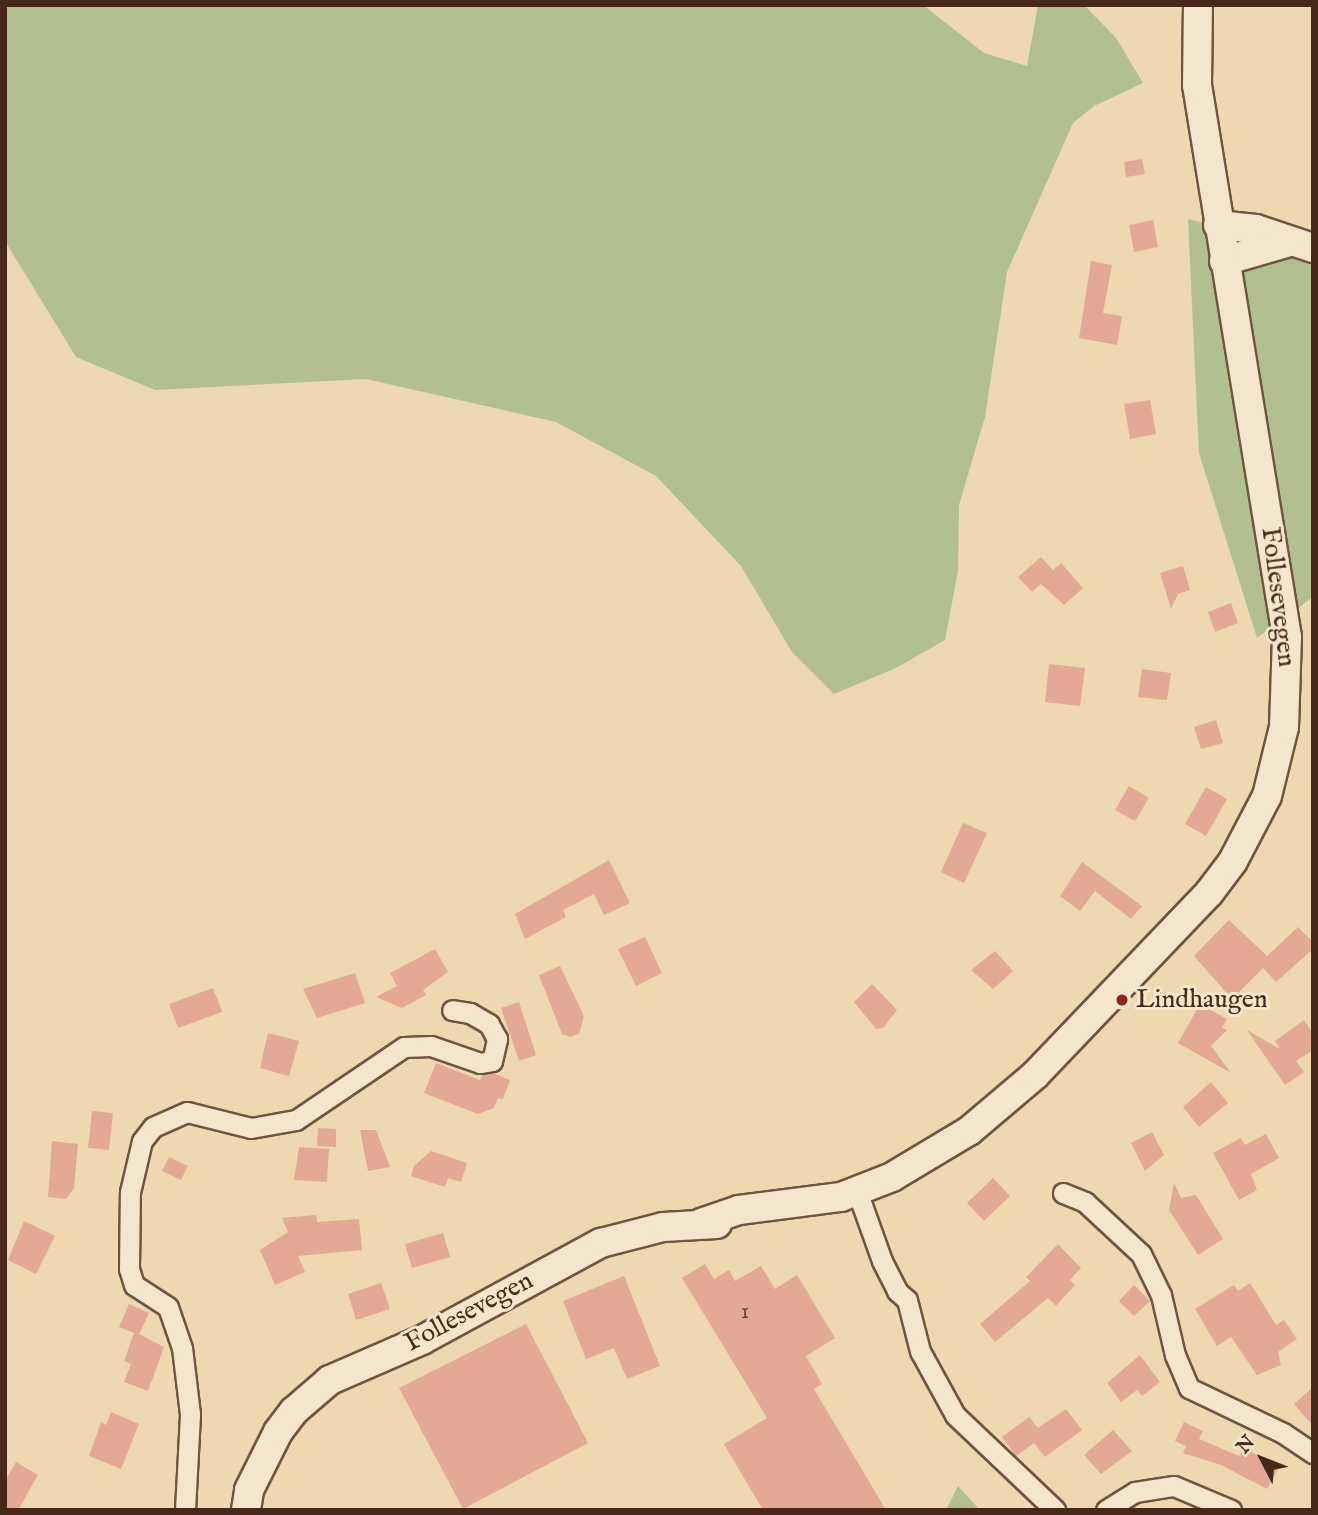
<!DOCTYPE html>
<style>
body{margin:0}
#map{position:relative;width:1318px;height:1515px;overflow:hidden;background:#edd8b0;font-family:"IM FELL English",serif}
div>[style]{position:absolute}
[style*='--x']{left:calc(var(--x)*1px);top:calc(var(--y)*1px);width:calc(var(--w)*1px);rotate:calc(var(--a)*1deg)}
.green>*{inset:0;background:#b2c090}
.building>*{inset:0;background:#e4a994}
.roads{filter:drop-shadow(2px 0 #715440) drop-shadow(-2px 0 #715440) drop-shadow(0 2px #715440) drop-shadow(0 -2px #715440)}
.street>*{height:19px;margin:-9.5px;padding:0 9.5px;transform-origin:9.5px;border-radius:9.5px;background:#f3e6cc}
.secondary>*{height:28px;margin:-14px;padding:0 14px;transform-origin:14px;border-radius:14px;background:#f3e6cc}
.dots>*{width:19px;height:19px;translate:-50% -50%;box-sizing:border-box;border:4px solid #f3e6cc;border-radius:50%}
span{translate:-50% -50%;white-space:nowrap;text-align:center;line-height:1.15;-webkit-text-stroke:6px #f3e6cc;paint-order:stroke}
.number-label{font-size:23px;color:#6f4839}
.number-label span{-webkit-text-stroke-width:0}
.street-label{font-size:26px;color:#48281b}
.poi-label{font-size:26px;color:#48281b}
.left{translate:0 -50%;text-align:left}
.frame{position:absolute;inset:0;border:7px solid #48281b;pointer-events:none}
.north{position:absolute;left:1227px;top:1424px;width:70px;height:70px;-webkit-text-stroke:5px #f3e6cc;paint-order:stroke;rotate:312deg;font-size:19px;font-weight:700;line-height:28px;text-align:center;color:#48281b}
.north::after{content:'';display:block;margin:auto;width:24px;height:32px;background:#48281b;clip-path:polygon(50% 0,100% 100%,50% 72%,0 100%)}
</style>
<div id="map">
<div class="green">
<div style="clip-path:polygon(5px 5px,923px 5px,984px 53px,1027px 66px,1038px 5px,1084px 5px,1116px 38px,1143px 83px,1094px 106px,1073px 123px,1007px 272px,985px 417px,959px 505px,958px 571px,945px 640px,896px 668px,834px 694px,792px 652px,741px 566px,656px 476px,556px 422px,366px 379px,155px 390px,76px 357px,5px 241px)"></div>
<div style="clip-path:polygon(1188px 219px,1313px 252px,1313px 597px,1257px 638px,1199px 453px)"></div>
<div style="clip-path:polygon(958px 1486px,980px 1510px,946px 1510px)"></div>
</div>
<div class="building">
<div style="clip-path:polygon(1142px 159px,1145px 174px,1126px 177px,1124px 162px)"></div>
<div style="clip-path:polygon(1153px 220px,1158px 247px,1134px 252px,1129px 225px)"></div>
<div style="clip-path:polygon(1091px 261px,1112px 265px,1103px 313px,1122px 316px,1117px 345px,1079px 338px)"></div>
<div style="clip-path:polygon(1150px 400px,1156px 434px,1130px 439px,1124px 404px)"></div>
<div style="clip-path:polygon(1041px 557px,1053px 570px,1061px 563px,1083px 588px,1064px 605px,1041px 584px,1032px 592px,1018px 577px)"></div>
<div style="clip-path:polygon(1183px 566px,1190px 590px,1178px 594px,1171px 609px,1160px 573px)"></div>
<div style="clip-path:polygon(1231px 603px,1238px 623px,1215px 632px,1208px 612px)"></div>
<div style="clip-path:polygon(1049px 664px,1085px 668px,1080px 706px,1045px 702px)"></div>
<div style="clip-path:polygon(1142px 669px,1171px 673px,1167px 700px,1138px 697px)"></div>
<div style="clip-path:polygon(1216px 720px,1223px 743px,1201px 749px,1194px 727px)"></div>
<div style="clip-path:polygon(1129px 786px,1149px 798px,1135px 821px,1115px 810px)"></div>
<div style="clip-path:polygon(1206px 787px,1227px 799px,1206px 836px,1185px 824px)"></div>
<div style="clip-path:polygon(963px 823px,987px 833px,964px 883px,941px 872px)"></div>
<div style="clip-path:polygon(609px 860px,630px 903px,604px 915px,594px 894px,563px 910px,566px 917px,525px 939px,515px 914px)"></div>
<div style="clip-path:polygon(1082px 862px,1142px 906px,1131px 919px,1095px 891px,1080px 911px,1060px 896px)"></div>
<div style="clip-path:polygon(1229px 920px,1267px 956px,1298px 927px,1313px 942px,1313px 949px,1276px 982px,1263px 968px,1232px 999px,1194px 956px)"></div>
<div style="clip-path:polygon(645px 937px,662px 973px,636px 986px,618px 949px)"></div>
<div style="clip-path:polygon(435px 949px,448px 972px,423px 990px,426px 995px,402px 1008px,376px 997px,397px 986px,390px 973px)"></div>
<div style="clip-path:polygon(995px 951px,1013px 971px,993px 989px,971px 970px)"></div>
<div style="clip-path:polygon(560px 966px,584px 1016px,579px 1034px,570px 1037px,562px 1034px,539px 975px)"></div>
<div style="clip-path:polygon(355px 973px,365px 1003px,317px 1018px,303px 989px)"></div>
<div style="clip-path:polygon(872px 984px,897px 1010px,883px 1028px,876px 1029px,854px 1002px)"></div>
<div style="clip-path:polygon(213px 988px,222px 1012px,178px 1028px,169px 1004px)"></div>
<div style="clip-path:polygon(519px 1002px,536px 1055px,519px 1061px,501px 1008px)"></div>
<div style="clip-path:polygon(1200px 1004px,1227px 1019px,1222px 1028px,1227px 1030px,1211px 1046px,1231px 1073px,1178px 1043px)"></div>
<div style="clip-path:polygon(1304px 1020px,1313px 1033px,1313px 1050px,1296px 1061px,1304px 1072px,1285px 1085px,1247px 1030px,1280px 1049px,1275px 1041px)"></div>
<div style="clip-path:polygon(268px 1033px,299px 1041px,289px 1076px,260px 1068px)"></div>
<div style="clip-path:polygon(436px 1063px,480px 1080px,482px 1075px,493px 1073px,510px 1080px,503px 1099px,498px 1098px,494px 1108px,478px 1114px,424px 1093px)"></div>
<div style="clip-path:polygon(1211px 1082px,1228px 1103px,1199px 1127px,1183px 1107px)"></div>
<div style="clip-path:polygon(92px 1111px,113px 1113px,109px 1150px,88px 1148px)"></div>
<div style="clip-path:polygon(318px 1128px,336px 1129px,336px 1147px,317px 1146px)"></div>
<div style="clip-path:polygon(360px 1130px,376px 1130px,390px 1167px,368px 1171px)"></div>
<div style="clip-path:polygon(1152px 1132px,1164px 1155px,1145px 1171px,1131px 1143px)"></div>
<div style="clip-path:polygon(1266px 1134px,1279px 1158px,1251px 1174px,1257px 1190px,1239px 1200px,1213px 1153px,1241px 1138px,1245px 1145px)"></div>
<div style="clip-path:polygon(52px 1141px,78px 1144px,74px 1188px,66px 1199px,48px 1197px)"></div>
<div style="clip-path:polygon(299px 1147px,329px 1149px,327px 1182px,294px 1180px)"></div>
<div style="clip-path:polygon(431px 1151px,467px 1163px,461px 1182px,448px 1178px,445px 1187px,411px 1176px,414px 1166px)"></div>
<div style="clip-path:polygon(169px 1157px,188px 1166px,181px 1180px,162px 1171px)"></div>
<div style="clip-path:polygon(993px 1178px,1010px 1196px,984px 1221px,967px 1203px)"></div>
<div style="clip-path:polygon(1174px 1183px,1181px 1198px,1196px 1195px,1223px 1239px,1198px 1255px,1169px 1210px)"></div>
<div style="clip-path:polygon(316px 1215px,317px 1222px,359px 1219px,362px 1250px,298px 1256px,305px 1272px,275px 1285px,260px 1250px,288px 1232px,282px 1218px)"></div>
<div style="clip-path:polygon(24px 1221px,55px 1236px,36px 1274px,8px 1260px)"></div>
<div style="clip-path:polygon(443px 1233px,450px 1257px,412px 1268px,405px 1244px)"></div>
<div style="clip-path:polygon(1058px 1244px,1081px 1268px,1070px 1280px,1075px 1285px,1056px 1306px,1048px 1298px,995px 1342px,980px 1324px,1030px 1281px,1026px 1277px)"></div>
<div style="clip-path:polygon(705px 1264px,714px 1279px,729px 1270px,735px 1281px,761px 1266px,775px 1289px,797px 1275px,835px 1338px,806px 1356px,822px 1384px,814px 1389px,886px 1510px,763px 1510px,724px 1444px,767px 1418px,682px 1278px)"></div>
<div style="clip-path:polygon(624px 1276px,660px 1366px,627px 1379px,614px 1348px,586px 1359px,563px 1301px)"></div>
<div style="clip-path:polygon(381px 1283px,390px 1309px,356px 1320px,348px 1294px)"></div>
<div style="clip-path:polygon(1250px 1283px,1276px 1325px,1284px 1320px,1297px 1339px,1278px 1352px,1281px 1365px,1257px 1375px,1231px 1337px,1217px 1346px,1195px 1309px,1234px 1285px,1238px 1291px)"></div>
<div style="clip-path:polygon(1134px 1285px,1150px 1301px,1134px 1316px,1119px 1301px)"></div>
<div style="clip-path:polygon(129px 1304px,149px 1313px,139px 1334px,164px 1347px,148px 1391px,124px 1382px,131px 1364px,124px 1361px,134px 1333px,119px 1327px)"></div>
<div style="clip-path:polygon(526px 1324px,588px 1443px,463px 1509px,399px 1388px)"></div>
<div style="clip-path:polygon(1140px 1355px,1160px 1382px,1142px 1396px,1137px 1390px,1121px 1402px,1107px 1383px)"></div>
<div style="clip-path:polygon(1313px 1387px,1313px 1426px,1294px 1404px)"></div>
<div style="clip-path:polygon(1066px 1409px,1082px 1430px,1045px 1457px,1034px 1443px,1016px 1456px,1002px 1437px,1029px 1417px,1038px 1428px)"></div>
<div style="clip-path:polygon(111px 1412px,139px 1424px,121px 1469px,89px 1456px,101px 1422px,106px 1425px)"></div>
<div style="clip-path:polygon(1184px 1422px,1203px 1431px,1199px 1439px,1239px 1456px,1244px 1448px,1279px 1467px,1267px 1489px,1221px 1465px,1183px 1453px,1186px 1446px,1175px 1441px)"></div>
<div style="clip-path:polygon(1113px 1430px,1132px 1451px,1101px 1474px,1084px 1455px)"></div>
<div style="clip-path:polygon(16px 1462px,38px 1475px,18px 1510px,5px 1510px,5px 1481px)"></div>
</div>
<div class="roads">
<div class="street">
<div style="--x:857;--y:1191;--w:74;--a:70.3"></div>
<div style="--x:882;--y:1261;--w:34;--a:63"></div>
<div style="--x:897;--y:1291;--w:13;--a:42"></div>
<div style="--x:907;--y:1300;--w:53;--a:75.7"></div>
<div style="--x:920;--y:1351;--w:73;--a:61.3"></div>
<div style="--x:955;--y:1415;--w:138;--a:43.5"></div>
<div style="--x:1063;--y:1193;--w:24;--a:22"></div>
<div style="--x:1085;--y:1202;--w:76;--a:42.9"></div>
<div style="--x:1141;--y:1254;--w:46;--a:64"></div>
<div style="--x:1161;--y:1295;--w:62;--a:76.9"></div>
<div style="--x:1175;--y:1355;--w:36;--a:67"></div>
<div style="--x:1189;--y:1388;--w:104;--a:25.6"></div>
<div style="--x:1283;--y:1433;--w:36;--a:34"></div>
<div style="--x:185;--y:1510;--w:96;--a:-87"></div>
<div style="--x:190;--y:1414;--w:66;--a:-96.9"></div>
<div style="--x:182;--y:1348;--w:43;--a:-108.9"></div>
<div style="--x:168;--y:1307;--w:40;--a:-147.1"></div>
<div style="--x:134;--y:1285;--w:17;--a:-107"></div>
<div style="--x:129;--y:1269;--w:77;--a:-89.3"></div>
<div style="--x:130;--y:1192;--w:52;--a:-76.8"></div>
<div style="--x:142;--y:1141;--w:18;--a:-52"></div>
<div style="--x:153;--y:1127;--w:37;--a:-24"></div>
<div style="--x:187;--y:1112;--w:66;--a:14"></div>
<div style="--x:251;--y:1128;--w:46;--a:-10.1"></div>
<div style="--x:296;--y:1120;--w:130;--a:-34.1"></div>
<div style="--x:404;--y:1047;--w:27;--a:-2"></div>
<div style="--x:431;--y:1046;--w:52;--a:19.1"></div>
<div style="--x:480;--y:1063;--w:12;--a:-9"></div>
<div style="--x:492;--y:1061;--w:23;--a:-77"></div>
<div style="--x:497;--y:1039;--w:17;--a:-118"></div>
<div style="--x:489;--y:1024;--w:22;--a:-150"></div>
<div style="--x:470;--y:1013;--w:18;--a:-171"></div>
<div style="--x:1106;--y:1510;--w:34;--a:-32"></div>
<div style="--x:1135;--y:1492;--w:39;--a:-9"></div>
<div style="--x:1174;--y:1486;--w:62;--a:22.8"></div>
</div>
<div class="secondary">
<div style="--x:1218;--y:225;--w:38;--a:6"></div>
<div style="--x:1256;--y:229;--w:60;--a:18.4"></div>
<div style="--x:1224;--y:261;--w:69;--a:-16.1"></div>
<div style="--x:701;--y:1223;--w:40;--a:-18.9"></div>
<div style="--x:739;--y:1210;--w:103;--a:-7.3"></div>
<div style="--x:841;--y:1197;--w:55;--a:-21.4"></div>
<div style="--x:892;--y:1177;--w:90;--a:-30.9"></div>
<div style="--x:969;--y:1131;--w:87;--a:-40.3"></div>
<div style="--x:1035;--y:1075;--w:252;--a:-46.3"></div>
<div style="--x:1209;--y:893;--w:40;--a:-53"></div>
<div style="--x:1233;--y:861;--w:73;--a:-62.4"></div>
<div style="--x:1267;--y:796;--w:71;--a:-76.2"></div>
<div style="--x:1284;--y:727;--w:90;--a:-88.1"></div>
<div style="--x:1287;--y:637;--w:559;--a:-99.26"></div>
<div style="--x:1197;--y:85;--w:80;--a:-89.3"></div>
<div style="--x:246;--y:1510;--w:20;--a:-81"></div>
<div style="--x:249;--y:1490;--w:65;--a:-63.4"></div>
<div style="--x:278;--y:1432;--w:26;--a:-53"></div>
<div style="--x:294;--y:1411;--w:48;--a:-40.7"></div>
<div style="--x:330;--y:1380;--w:100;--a:-23.5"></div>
<div style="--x:422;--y:1340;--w:204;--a:-28.5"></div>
<div style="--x:601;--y:1243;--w:64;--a:-14.5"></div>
<div style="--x:663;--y:1227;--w:54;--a:-3.2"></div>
</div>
</div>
<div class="dots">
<div style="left:1122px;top:1000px;background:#8f2418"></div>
</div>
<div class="number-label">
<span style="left:745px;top:1312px">1</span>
</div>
<div class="street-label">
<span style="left:1278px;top:597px;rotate:83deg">Follesevegen</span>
<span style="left:469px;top:1312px;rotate:-28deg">Follesevegen</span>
</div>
<div class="poi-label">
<span class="left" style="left:1136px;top:1000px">Lindhaugen</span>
</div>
<div class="frame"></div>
<div class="north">N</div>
</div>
